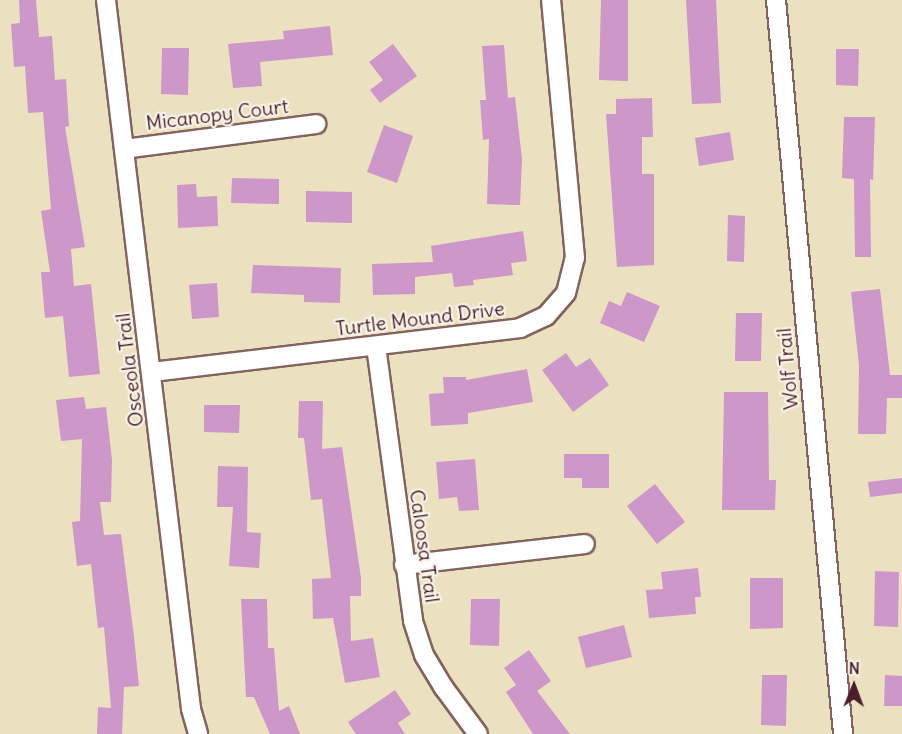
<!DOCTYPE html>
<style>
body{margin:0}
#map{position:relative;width:902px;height:734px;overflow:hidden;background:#ebe0bf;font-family:Delius,sans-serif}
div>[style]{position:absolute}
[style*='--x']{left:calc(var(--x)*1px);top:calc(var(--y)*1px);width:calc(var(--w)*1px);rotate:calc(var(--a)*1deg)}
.building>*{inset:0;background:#cd97ca}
.roads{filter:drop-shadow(2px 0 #82635f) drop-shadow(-2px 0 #82635f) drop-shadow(0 2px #82635f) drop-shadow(0 -2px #82635f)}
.minor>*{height:18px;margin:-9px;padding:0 9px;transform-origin:9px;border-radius:9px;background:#fff}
span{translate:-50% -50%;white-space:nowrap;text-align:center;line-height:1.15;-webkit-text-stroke:4.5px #f7f3e8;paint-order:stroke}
.street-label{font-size:20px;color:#4a1f2b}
.north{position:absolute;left:824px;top:656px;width:60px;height:60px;-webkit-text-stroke:4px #f7f3e8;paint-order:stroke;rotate:1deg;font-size:16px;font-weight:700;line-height:24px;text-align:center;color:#4a1f2b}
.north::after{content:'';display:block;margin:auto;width:21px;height:27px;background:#4a1f2b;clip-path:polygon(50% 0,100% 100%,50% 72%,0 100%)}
</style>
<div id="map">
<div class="building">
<div style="clip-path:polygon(19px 0,36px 0,39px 37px,52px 36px,55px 80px,66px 79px,69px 126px,65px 127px,85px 247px,71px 249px,74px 286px,91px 284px,100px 374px,69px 377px,63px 316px,45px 318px,41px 272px,50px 272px,41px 211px,51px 209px,43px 112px,28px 113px,25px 66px,14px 67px,11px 24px,20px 23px)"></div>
<div style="clip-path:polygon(601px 0,628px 0,628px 81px,599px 80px)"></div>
<div style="clip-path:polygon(686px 0,716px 0,721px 103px,692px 104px)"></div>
<div style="clip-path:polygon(330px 26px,333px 55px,260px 62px,262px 86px,233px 88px,228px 44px,284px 39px,283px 31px)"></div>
<div style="clip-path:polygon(393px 44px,417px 76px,380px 103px,370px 90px,383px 80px,369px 62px)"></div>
<div style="clip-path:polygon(504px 45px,508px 98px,515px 97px,522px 159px,520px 205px,487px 204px,489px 139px,483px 140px,480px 100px,486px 100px,482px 46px)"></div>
<div style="clip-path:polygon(162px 48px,189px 48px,188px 95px,161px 94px)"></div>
<div style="clip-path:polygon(836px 49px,859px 49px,858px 86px,836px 85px)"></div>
<div style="clip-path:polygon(652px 98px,653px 137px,642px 137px,642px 174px,654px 174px,654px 265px,617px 267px,606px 114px,616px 114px,616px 99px)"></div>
<div style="clip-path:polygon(844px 117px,875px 117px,873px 180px,870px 179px,871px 257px,855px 257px,854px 179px,842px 178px)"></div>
<div style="clip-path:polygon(384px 125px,413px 136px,397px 183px,367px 172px)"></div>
<div style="clip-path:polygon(730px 132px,734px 160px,699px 166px,695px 138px)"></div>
<div style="clip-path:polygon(232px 178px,279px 179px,279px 204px,231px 203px)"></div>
<div style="clip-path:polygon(196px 184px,197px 197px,217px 196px,218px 226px,178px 228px,177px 185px)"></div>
<div style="clip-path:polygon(306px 191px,352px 192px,352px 223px,306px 222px)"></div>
<div style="clip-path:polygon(728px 215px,745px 216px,744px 262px,727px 261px)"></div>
<div style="clip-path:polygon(523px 231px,527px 261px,511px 263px,513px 275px,473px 280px,474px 285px,454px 287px,452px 273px,415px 277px,415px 294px,373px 295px,372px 264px,433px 262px,431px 246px)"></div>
<div style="clip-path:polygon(253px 265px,341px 268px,340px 303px,304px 302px,304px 295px,251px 293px)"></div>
<div style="clip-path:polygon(217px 283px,219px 317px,192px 319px,189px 285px)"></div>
<div style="clip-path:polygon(880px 289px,890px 375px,902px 375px,902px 398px,887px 398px,886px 434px,858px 434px,859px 365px,851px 292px)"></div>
<div style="clip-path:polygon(627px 292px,660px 306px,644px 342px,600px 323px,609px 301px,621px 306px)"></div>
<div style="clip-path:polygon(736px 313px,762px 313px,761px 361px,735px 361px)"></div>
<div style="clip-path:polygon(566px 353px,576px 367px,590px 358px,609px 385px,573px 412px,542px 370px)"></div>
<div style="clip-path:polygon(527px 369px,533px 402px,468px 413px,468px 424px,431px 426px,429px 394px,444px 393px,443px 377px,466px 377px,466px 380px)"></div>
<div style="clip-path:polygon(724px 392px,768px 392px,769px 480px,776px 480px,775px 510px,722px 510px)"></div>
<div style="clip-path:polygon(84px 397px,86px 409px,106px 407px,112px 460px,111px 502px,100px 502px,104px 535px,121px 534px,134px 637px,139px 686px,124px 687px,122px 734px,97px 734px,98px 707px,111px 708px,104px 627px,98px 628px,91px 564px,77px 566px,72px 522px,80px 521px,82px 439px,61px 441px,56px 400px)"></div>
<div style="clip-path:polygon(299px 401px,323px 401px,322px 449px,342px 447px,361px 578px,361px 596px,350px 596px,351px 641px,373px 638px,380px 677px,345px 683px,333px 618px,313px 619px,312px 579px,331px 578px,322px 499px,311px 500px,304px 438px,298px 438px)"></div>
<div style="clip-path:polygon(204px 405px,240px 405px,239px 433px,204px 432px)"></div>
<div style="clip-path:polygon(564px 454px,609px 454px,609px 488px,582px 488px,582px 478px,564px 478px)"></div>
<div style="clip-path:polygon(475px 459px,479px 510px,459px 511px,457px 497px,439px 499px,436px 462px)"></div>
<div style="clip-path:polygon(218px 466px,248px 467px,247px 532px,261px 533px,259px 568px,229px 566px,233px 507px,217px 507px)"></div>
<div style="clip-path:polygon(902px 478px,902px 493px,870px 497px,868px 482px)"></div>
<div style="clip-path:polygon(655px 484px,685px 522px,657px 544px,627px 506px)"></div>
<div style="clip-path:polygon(698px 568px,701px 597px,695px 597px,696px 614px,649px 618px,646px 590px,663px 589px,661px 572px)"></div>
<div style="clip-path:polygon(875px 571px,899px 572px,898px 627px,874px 626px)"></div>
<div style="clip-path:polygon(750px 578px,783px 578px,783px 628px,750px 629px)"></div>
<div style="clip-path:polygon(241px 599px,267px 599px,268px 648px,274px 648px,279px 711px,289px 706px,300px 734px,270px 734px,254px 697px,246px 697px)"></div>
<div style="clip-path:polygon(471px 599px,500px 599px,499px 646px,470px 645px)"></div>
<div style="clip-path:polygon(624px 625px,632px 657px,586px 668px,578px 637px)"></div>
<div style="clip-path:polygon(529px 650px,551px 681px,537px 691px,570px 734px,533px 734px,506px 692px,516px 685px,504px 668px)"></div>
<div style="clip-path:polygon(762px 675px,787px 675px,786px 726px,761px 725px)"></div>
<div style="clip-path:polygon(885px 675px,902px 676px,902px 706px,884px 706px)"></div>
<div style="clip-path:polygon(395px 690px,411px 714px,398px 723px,405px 734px,356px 734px,348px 722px)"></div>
</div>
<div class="roads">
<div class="minor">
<div style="--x:106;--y:0;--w:714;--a:83.16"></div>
<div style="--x:191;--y:709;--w:26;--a:74"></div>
<div style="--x:776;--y:0;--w:737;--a:84.78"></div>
<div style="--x:124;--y:149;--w:194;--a:-7.4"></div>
<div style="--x:376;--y:346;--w:277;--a:82.3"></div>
<div style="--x:413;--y:621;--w:36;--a:72"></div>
<div style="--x:424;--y:655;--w:39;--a:59"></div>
<div style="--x:444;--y:688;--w:57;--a:53.5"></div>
<div style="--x:152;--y:372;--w:371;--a:-6.8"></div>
<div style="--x:520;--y:328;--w:29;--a:-25"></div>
<div style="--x:546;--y:316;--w:30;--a:-49"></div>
<div style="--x:566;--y:293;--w:36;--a:-76"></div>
<div style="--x:575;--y:258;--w:259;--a:-95.3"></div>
<div style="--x:404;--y:565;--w:182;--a:-6.6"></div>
</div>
</div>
<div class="street-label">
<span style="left:217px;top:114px;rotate:-7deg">Micanopy Court</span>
<span style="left:420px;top:318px;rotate:-7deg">Turtle Mound Drive</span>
<span style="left:787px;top:369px;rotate:-95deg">Wolf Trail</span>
<span style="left:129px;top:370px;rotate:-97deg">Osceola Trail</span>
<span style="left:425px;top:546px;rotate:82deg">Caloosa Trail</span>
</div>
<div class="north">N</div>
</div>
